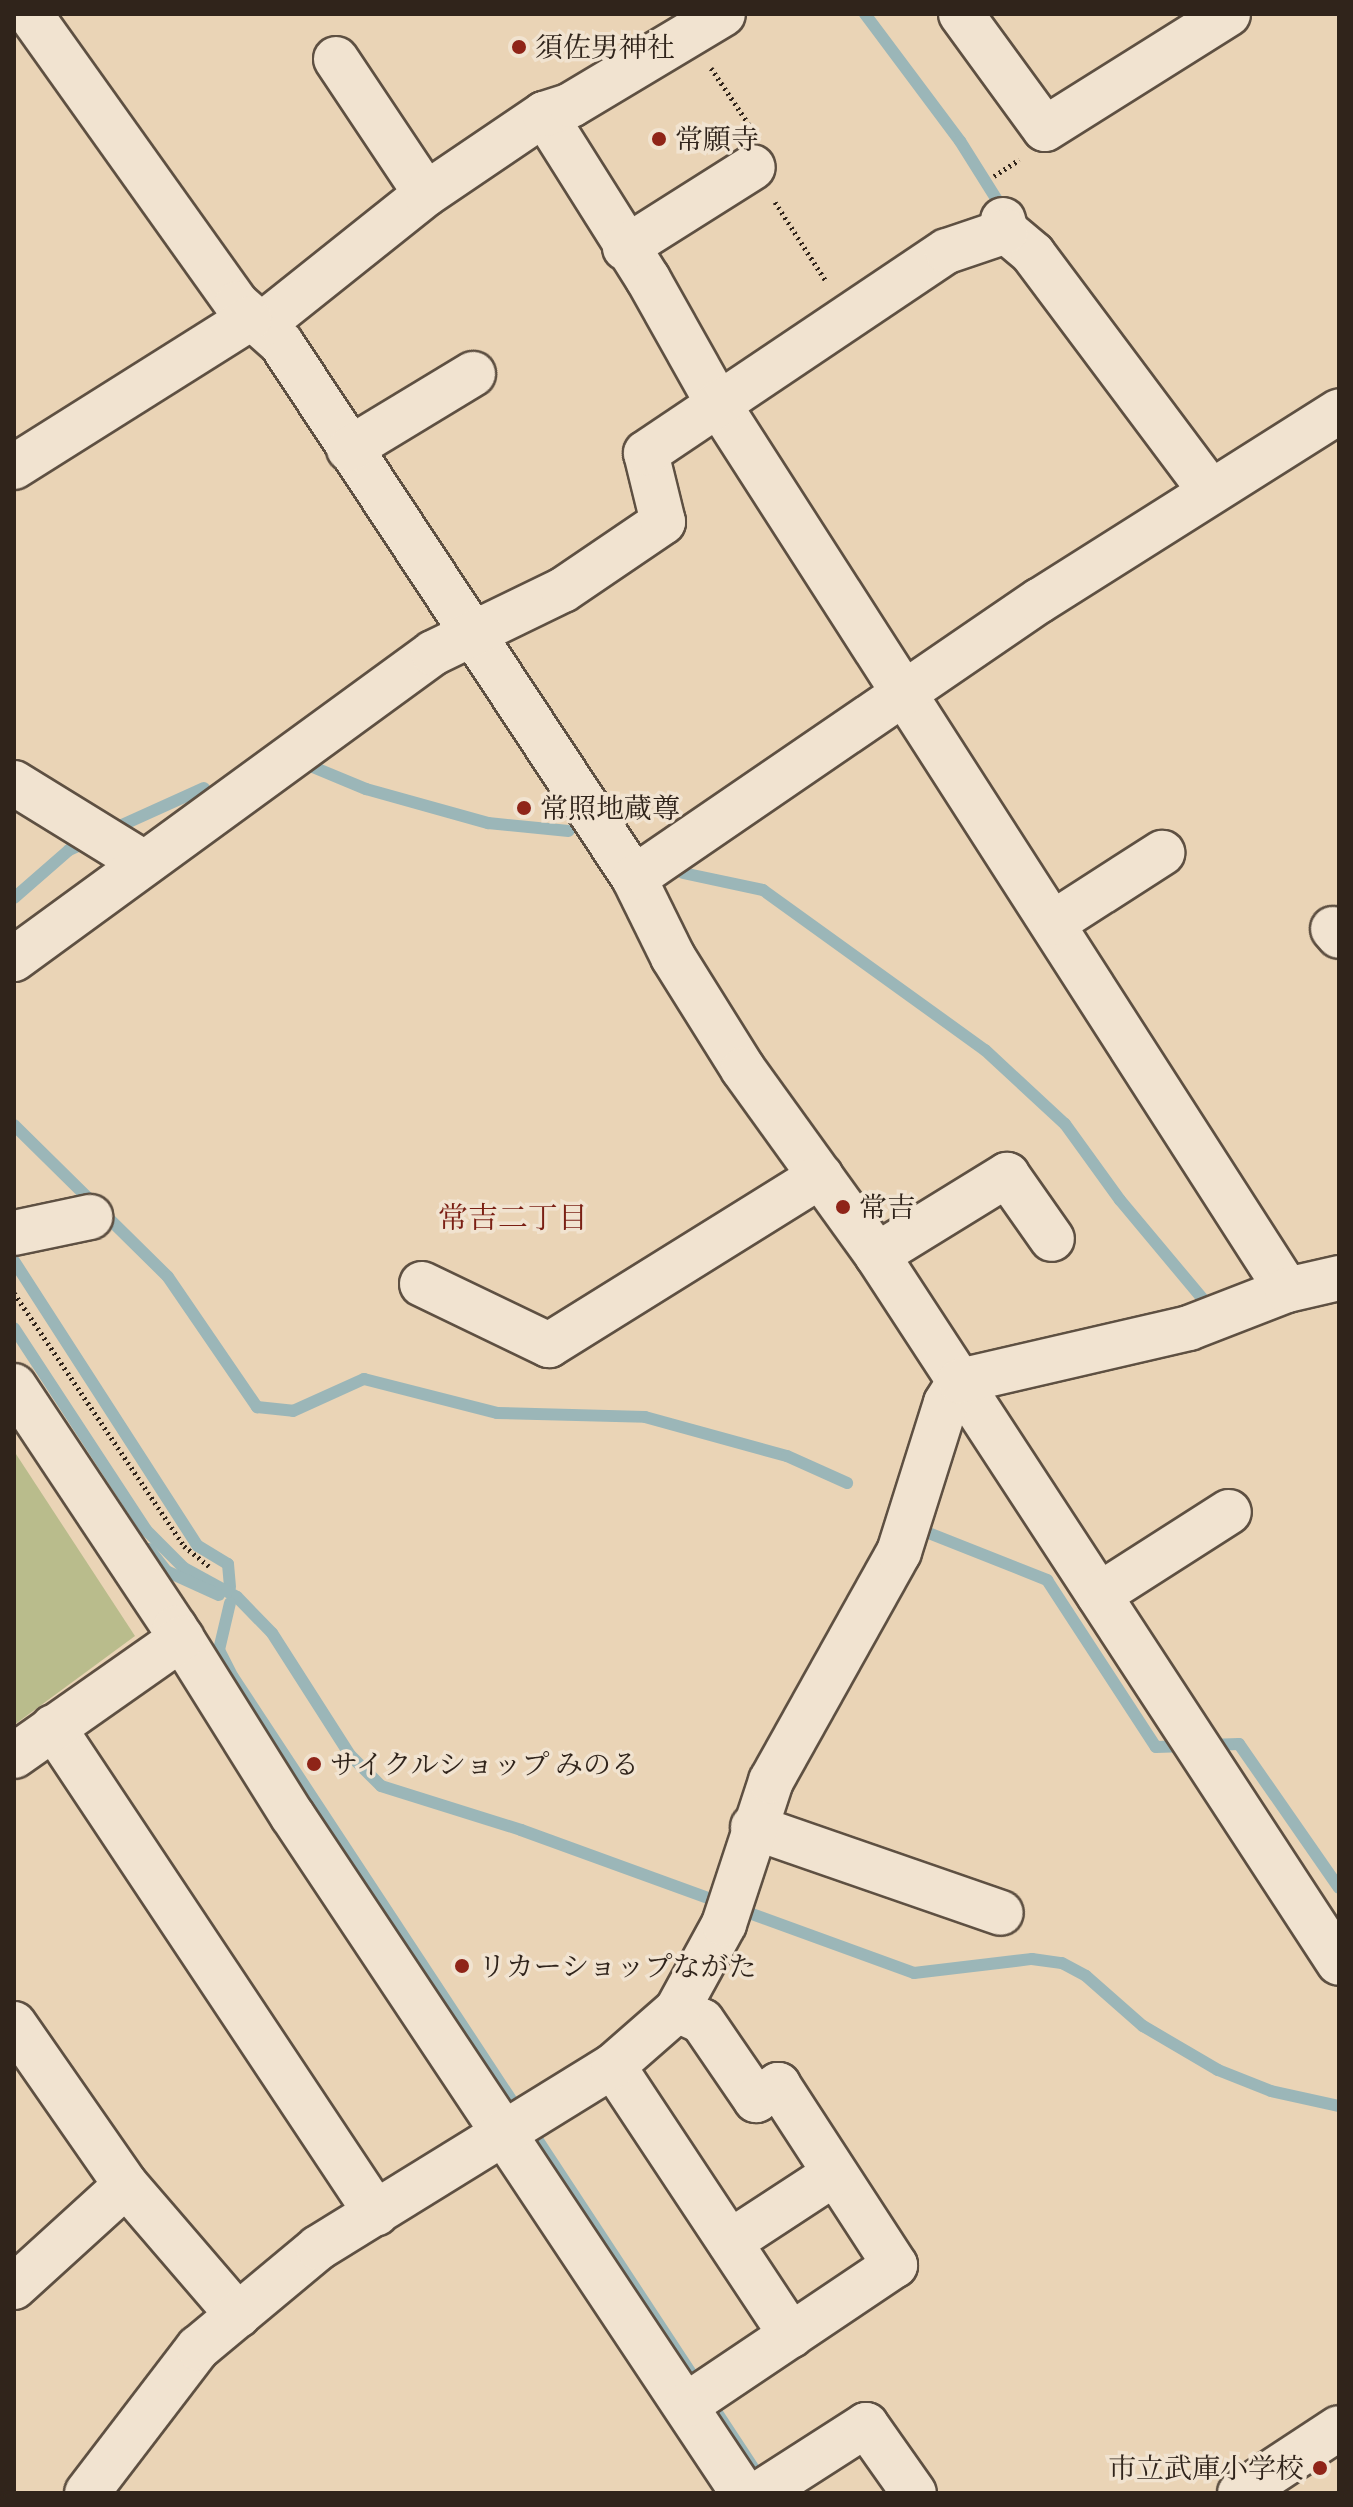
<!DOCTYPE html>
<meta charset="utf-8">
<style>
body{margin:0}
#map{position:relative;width:1353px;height:2507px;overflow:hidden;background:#ead4b6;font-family:"EB Garamond","Noto Serif JP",serif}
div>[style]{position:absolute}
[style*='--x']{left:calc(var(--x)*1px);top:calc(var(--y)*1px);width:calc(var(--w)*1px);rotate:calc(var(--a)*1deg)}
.green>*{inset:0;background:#b9bc8c}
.stream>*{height:12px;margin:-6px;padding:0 6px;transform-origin:6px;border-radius:6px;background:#9bb6b8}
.path>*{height:5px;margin-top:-2.5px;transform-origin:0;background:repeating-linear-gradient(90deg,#30241b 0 2px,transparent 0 6px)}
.roads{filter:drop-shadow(2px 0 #5e5042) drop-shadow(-2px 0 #5e5042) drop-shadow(0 2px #5e5042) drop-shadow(0 -2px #5e5042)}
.minor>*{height:44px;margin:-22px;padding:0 22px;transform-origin:22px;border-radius:22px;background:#f1e3d0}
.dots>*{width:22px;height:22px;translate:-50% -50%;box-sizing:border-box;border:4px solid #f1e3d0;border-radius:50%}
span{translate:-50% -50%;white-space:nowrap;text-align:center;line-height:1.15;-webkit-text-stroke:7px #f1e3d0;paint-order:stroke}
.poi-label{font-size:28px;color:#30241b}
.left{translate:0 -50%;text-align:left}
.right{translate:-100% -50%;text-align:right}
.neighbourhood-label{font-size:30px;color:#7a1f14}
.frame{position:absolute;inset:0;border:16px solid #30241b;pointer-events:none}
</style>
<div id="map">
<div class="green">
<div style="clip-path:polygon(14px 1451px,135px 1636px,14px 1725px)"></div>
</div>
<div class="stream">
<div style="--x:865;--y:14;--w:159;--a:53.2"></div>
<div style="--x:960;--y:141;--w:70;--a:57.9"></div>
<div style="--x:308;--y:765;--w:63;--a:22.5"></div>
<div style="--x:366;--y:789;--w:127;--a:15.6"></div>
<div style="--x:488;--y:823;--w:81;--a:5.6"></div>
<div style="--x:111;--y:830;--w:102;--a:-24.3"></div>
<div style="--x:683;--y:873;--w:82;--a:12"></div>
<div style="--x:763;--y:890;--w:274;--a:35.8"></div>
<div style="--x:985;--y:1050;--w:109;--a:42.8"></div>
<div style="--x:1065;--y:1124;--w:94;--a:54.1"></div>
<div style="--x:1120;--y:1200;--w:142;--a:50.1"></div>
<div style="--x:14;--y:898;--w:73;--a:-41.1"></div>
<div style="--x:69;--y:850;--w:24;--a:-24"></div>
<div style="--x:14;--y:1125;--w:216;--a:44.6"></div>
<div style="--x:168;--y:1277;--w:158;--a:55.6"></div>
<div style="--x:257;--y:1407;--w:36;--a:6"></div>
<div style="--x:293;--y:1411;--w:78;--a:-24.3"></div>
<div style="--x:364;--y:1379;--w:137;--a:14.3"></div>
<div style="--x:497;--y:1413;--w:148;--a:1.5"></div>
<div style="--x:645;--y:1417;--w:147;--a:15.4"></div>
<div style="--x:787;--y:1456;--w:66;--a:24.2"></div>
<div style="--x:14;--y:1261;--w:339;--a:57.2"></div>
<div style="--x:198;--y:1546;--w:35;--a:31"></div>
<div style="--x:228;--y:1564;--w:23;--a:85"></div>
<div style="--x:14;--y:1328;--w:241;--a:56.8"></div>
<div style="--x:146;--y:1530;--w:54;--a:45"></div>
<div style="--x:184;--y:1568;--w:60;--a:28.7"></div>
<div style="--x:237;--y:1597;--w:50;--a:45.8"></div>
<div style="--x:272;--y:1633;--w:145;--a:57.4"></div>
<div style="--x:350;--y:1755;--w:44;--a:45"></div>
<div style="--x:381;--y:1786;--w:147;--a:17.4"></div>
<div style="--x:521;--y:1830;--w:418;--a:20"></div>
<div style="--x:914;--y:1973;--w:119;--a:-6.8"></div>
<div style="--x:1032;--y:1959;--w:30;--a:8"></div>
<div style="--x:1062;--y:1963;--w:27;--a:28"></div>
<div style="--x:1086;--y:1976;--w:76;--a:41.3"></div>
<div style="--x:1143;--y:2026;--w:87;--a:30.4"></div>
<div style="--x:1218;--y:2070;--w:57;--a:21.6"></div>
<div style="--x:1271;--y:2091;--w:70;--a:12.4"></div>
<div style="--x:921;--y:1530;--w:136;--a:21.6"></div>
<div style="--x:1047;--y:1580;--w:199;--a:56.9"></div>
<div style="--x:1156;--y:1747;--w:30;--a:-2"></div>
<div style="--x:149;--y:1549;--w:28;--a:52"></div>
<div style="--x:166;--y:1571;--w:58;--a:24.4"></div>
<div style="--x:230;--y:1603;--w:48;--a:103.2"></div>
<div style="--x:219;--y:1650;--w:30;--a:63"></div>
<div style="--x:233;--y:1677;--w:966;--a:56.66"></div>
<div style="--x:1208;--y:1745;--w:31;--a:-2"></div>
<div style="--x:1239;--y:1744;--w:175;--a:55.2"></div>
</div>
<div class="path">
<div style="--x:711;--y:68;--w:70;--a:56.1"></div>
<div style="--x:994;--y:176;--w:30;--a:-33"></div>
<div style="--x:775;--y:202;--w:94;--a:57.2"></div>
<div style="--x:14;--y:1293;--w:305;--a:56.1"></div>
<div style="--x:184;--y:1546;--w:32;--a:39"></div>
</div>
<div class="roads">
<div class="minor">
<div style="--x:30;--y:14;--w:356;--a:54.5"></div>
<div style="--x:237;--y:304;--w:59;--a:41.6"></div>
<div style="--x:281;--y:343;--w:641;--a:56.58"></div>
<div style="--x:634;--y:878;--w:88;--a:63.7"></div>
<div style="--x:673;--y:957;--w:132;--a:58"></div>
<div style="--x:743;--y:1069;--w:229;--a:54.2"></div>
<div style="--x:877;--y:1255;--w:845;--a:56.87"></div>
<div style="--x:961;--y:14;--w:142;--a:53.9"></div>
<div style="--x:1045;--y:129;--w:216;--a:-32.1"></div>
<div style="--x:336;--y:59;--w:162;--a:56.3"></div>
<div style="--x:544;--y:114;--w:195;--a:57.8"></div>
<div style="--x:648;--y:279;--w:141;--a:60.7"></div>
<div style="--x:717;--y:402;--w:1055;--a:57.3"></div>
<div style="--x:1003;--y:220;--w:11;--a:75"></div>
<div style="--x:1006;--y:231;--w:35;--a:40"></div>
<div style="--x:1033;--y:254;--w:294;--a:53.2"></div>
<div style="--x:625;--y:248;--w:151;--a:-32.3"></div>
<div style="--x:263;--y:324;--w:208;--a:-38.6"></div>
<div style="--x:426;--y:194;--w:143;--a:-34.1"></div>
<div style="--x:544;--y:114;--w:28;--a:-18"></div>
<div style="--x:571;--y:105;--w:177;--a:-30.9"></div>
<div style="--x:349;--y:449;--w:145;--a:-31.2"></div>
<div style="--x:14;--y:467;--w:278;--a:-32.2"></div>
<div style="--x:14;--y:783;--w:153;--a:31.6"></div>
<div style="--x:634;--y:878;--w:491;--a:-34.4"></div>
<div style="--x:1039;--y:601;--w:355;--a:-32.3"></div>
<div style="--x:1053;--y:923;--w:130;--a:-32.7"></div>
<div style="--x:1333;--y:929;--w:9;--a:49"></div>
<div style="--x:14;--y:959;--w:519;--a:-36.14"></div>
<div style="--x:433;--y:653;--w:144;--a:-25.9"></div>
<div style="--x:563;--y:590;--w:121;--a:-34.2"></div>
<div style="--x:663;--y:522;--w:71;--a:-103.8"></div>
<div style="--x:646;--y:453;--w:362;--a:-33.9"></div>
<div style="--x:947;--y:251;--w:62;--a:-18.7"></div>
<div style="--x:14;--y:1233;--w:78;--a:-11.9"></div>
<div style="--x:877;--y:1255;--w:153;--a:-31.6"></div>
<div style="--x:1007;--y:1175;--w:78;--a:54.9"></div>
<div style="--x:422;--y:1284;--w:141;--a:25.7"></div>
<div style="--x:549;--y:1345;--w:320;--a:-31.9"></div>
<div style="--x:14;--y:1386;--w:291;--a:56.4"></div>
<div style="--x:175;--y:1628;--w:221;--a:58"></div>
<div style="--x:292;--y:1815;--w:814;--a:56.37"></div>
<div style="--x:1099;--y:1595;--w:154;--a:-32.6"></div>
<div style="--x:53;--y:1727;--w:584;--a:56.39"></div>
<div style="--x:14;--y:1756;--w:205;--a:-35.1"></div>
<div style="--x:753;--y:1827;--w:262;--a:19.1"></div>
<div style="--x:677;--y:2010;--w:27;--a:24"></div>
<div style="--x:702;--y:2021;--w:96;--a:55.6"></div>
<div style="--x:756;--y:2100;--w:27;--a:-34"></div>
<div style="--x:778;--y:2085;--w:215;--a:57"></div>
<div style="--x:895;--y:2265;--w:251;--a:146.1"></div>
<div style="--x:14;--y:2024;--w:196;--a:55.2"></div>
<div style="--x:126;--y:2185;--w:172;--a:49.3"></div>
<div style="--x:613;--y:2066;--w:323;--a:56.5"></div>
<div style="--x:730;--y:2242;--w:124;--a:-33.2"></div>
<div style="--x:14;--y:2287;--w:151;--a:-42.3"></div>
<div style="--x:87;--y:2493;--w:183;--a:-52.6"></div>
<div style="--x:198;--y:2348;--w:156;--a:-39.8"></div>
<div style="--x:318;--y:2248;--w:347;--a:-31.7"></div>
<div style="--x:613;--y:2066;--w:85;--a:-41.2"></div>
<div style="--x:677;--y:2010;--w:98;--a:-61.3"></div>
<div style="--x:724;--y:1924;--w:151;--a:-71.8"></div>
<div style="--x:771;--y:1781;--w:262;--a:-60.8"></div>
<div style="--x:899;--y:1552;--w:156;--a:-72.5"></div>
<div style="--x:946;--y:1403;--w:26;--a:-58"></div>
<div style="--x:960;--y:1381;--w:235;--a:-13"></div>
<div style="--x:1189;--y:1328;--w:105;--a:-21.2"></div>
<div style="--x:1287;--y:1290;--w:53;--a:-13"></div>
<div style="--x:760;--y:2493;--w:126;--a:-32.7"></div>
<div style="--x:866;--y:2425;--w:83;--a:54.8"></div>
<div style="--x:1240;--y:2493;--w:118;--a:-33.3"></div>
</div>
</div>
<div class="dots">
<div style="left:519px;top:47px;background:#8f2418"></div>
<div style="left:659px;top:139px;background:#8f2418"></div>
<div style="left:524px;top:808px;background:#8f2418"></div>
<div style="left:843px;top:1207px;background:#8f2418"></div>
<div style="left:314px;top:1764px;background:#8f2418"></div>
<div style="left:462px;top:1966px;background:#8f2418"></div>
<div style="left:1320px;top:2468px;background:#8f2418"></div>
</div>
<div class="poi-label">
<span class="left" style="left:535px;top:47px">須佐男神社</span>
<span class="left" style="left:675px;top:139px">常願寺</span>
<span class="left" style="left:540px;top:808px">常照地蔵尊</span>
<span class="left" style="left:859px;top:1207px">常吉</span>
<span class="left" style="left:330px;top:1764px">サイクルショップ みのる</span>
<span class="left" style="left:478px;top:1966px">リカーショップながた</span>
<span class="right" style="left:1304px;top:2468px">市立武庫小学校</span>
</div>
<div class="neighbourhood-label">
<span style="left:513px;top:1218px">常吉二丁目</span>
</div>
<div class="frame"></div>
</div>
